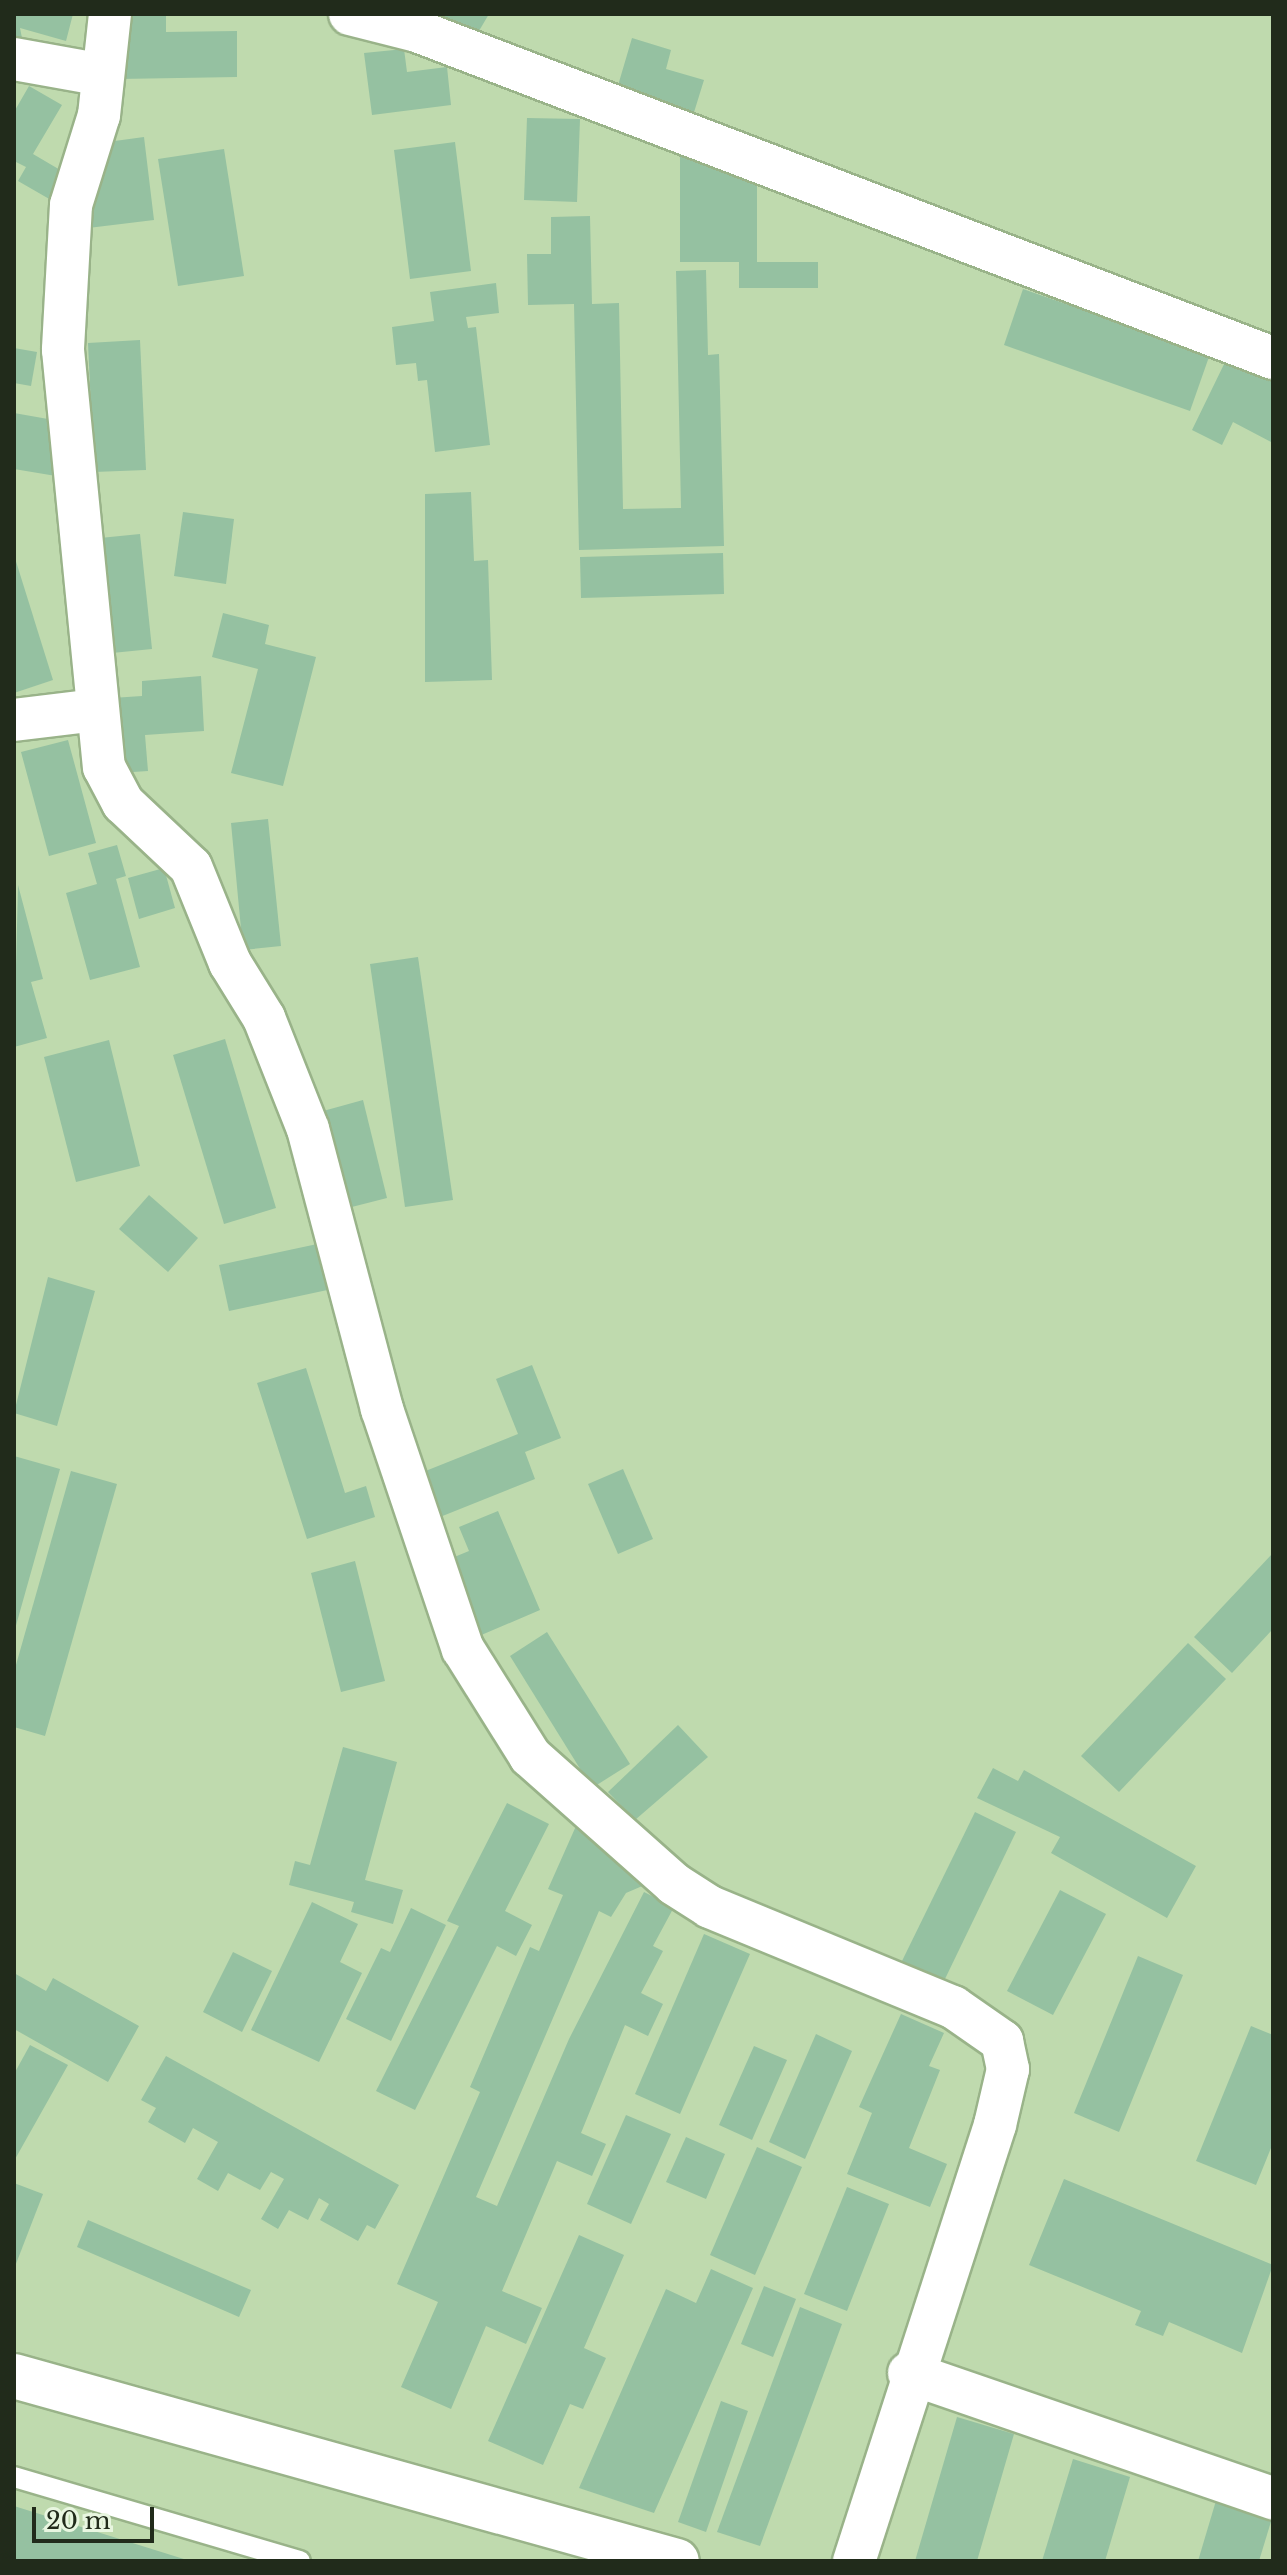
<!DOCTYPE html>
<style>
body{margin:0}
#map{position:relative;width:1287px;height:2575px;overflow:hidden;background:#bfdaae;font-family:"Libre Baskerville",serif}
div>[style]{position:absolute}
[style*='--x']{left:calc(var(--x)*1px);top:calc(var(--y)*1px);width:calc(var(--w)*1px);rotate:calc(var(--a)*1deg)}
.building>*{inset:0;background:#95c1a1}
.roads{filter:drop-shadow(2px 0 #99b389) drop-shadow(-2px 0 #99b389) drop-shadow(0 2px #99b389) drop-shadow(0 -2px #99b389)}
.service>*{height:20px;margin:-10px;padding:0 10px;transform-origin:10px;border-radius:10px;background:#fff}
.minor>*{height:42px;margin:-21px;padding:0 21px;transform-origin:21px;border-radius:21px;background:#fff}
.tertiary>*{height:44px;margin:-22px;padding:0 22px;transform-origin:22px;border-radius:22px;background:#fff}
span{translate:-50% -50%;white-space:nowrap;text-align:center;line-height:1.15;-webkit-text-stroke:8px #e8f6e0;paint-order:stroke}
.frame{position:absolute;inset:0;border:16px solid #212b1b;pointer-events:none}
.scale{position:absolute;left:32px;top:2507px;width:122px;height:36px;box-sizing:border-box;border:4px solid #212b1b;border-top:0;padding-left:10px;font-size:24px;line-height:28px;white-space:nowrap;color:#212b1b;-webkit-text-stroke:6px #e8f6e0;paint-order:stroke}
</style>
<div id="map">
<div class="building">
<div style="clip-path:polygon(14px 14px,73px 14px,66px 41px,20px 28px,24px 48px,14px 46px)"></div>
<div style="clip-path:polygon(119px 14px,166px 14px,166px 32px,237px 31px,237px 77px,119px 79px)"></div>
<div style="clip-path:polygon(427px 14px,489px 14px,473px 41px)"></div>
<div style="clip-path:polygon(632px 38px,671px 50px,666px 69px,704px 80px,691px 122px,614px 99px)"></div>
<div style="clip-path:polygon(404px 49px,407px 72px,447px 67px,451px 105px,372px 115px,364px 53px)"></div>
<div style="clip-path:polygon(29px 86px,62px 105px,33px 154px,67px 174px,51px 200px,18px 181px,26px 167px,14px 161px,14px 112px)"></div>
<div style="clip-path:polygon(527px 118px,580px 119px,577px 202px,524px 200px)"></div>
<div style="clip-path:polygon(144px 137px,154px 220px,80px 229px,86px 203px,96px 203px,100px 143px)"></div>
<div style="clip-path:polygon(455px 142px,471px 271px,410px 279px,394px 150px)"></div>
<div style="clip-path:polygon(224px 149px,244px 276px,178px 286px,158px 159px)"></div>
<div style="clip-path:polygon(680px 154px,757px 170px,757px 262px,818px 262px,818px 288px,739px 288px,739px 262px,680px 262px)"></div>
<div style="clip-path:polygon(590px 216px,592px 304px,619px 303px,623px 509px,681px 508px,676px 271px,706px 270px,708px 355px,719px 354px,724px 546px,579px 550px,574px 304px,528px 305px,527px 254px,551px 254px,551px 217px)"></div>
<div style="clip-path:polygon(496px 283px,499px 313px,466px 317px,468px 328px,476px 327px,490px 445px,435px 452px,427px 380px,418px 381px,416px 363px,396px 365px,392px 327px,434px 321px,430px 292px)"></div>
<div style="clip-path:polygon(1023px 289px,1210px 354px,1190px 411px,1004px 345px)"></div>
<div style="clip-path:polygon(140px 340px,146px 470px,94px 472px,88px 343px)"></div>
<div style="clip-path:polygon(14px 348px,37px 352px,31px 386px,14px 383px)"></div>
<div style="clip-path:polygon(1228px 356px,1273px 378px,1273px 443px,1233px 422px,1222px 445px,1192px 430px)"></div>
<div style="clip-path:polygon(14px 413px,65px 422px,56px 476px,14px 469px)"></div>
<div style="clip-path:polygon(471px 492px,474px 561px,488px 560px,492px 680px,425px 682px,425px 494px)"></div>
<div style="clip-path:polygon(183px 512px,234px 519px,226px 584px,174px 576px)"></div>
<div style="clip-path:polygon(140px 534px,152px 649px,102px 654px,90px 539px)"></div>
<div style="clip-path:polygon(723px 553px,724px 594px,581px 598px,580px 557px)"></div>
<div style="clip-path:polygon(14px 555px,53px 680px,14px 693px)"></div>
<div style="clip-path:polygon(223px 613px,269px 625px,265px 644px,316px 657px,283px 786px,231px 773px,258px 669px,212px 657px)"></div>
<div style="clip-path:polygon(201px 676px,204px 731px,145px 735px,148px 771px,118px 773px,112px 698px,142px 696px,142px 681px)"></div>
<div style="clip-path:polygon(68px 740px,96px 843px,49px 856px,21px 752px)"></div>
<div style="clip-path:polygon(268px 819px,281px 946px,243px 950px,231px 823px)"></div>
<div style="clip-path:polygon(117px 845px,126px 876px,116px 879px,140px 967px,90px 980px,66px 893px,97px 884px,88px 853px)"></div>
<div style="clip-path:polygon(164px 868px,175px 908px,139px 919px,128px 878px)"></div>
<div style="clip-path:polygon(18px 885px,43px 979px,31px 982px,47px 1038px,14px 1047px)"></div>
<div style="clip-path:polygon(418px 957px,453px 1200px,405px 1207px,370px 964px)"></div>
<div style="clip-path:polygon(225px 1039px,276px 1208px,224px 1224px,173px 1055px)"></div>
<div style="clip-path:polygon(109px 1040px,140px 1166px,76px 1182px,44px 1057px)"></div>
<div style="clip-path:polygon(363px 1100px,387px 1198px,340px 1210px,316px 1113px)"></div>
<div style="clip-path:polygon(149px 1195px,198px 1238px,168px 1272px,119px 1229px)"></div>
<div style="clip-path:polygon(322px 1243px,332px 1289px,229px 1311px,219px 1265px)"></div>
<div style="clip-path:polygon(48px 1277px,95px 1291px,57px 1426px,14px 1413px)"></div>
<div style="clip-path:polygon(532px 1365px,561px 1438px,525px 1452px,535px 1479px,435px 1519px,418px 1474px,518px 1434px,496px 1379px)"></div>
<div style="clip-path:polygon(306px 1368px,345px 1493px,366px 1486px,375px 1517px,307px 1539px,257px 1383px)"></div>
<div style="clip-path:polygon(14px 1456px,60px 1469px,15px 1629px,14px 1629px)"></div>
<div style="clip-path:polygon(623px 1469px,653px 1539px,618px 1554px,588px 1484px)"></div>
<div style="clip-path:polygon(71px 1471px,117px 1484px,45px 1736px,14px 1727px,14px 1672px)"></div>
<div style="clip-path:polygon(498px 1511px,540px 1610px,479px 1636px,447px 1560px,469px 1551px,459px 1527px)"></div>
<div style="clip-path:polygon(1273px 1553px,1273px 1629px,1232px 1673px,1194px 1637px)"></div>
<div style="clip-path:polygon(355px 1561px,385px 1681px,341px 1692px,311px 1573px)"></div>
<div style="clip-path:polygon(547px 1632px,630px 1764px,592px 1788px,510px 1656px)"></div>
<div style="clip-path:polygon(1188px 1643px,1226px 1679px,1119px 1792px,1081px 1756px)"></div>
<div style="clip-path:polygon(678px 1725px,708px 1757px,635px 1820px,608px 1792px)"></div>
<div style="clip-path:polygon(343px 1747px,397px 1762px,365px 1880px,403px 1890px,393px 1924px,351px 1912px,354px 1902px,289px 1885px,295px 1861px,310px 1865px)"></div>
<div style="clip-path:polygon(993px 1768px,1018px 1781px,1024px 1770px,1196px 1866px,1167px 1918px,1051px 1853px,1060px 1837px,977px 1798px)"></div>
<div style="clip-path:polygon(507px 1803px,549px 1824px,505px 1911px,532px 1925px,516px 1956px,497px 1946px,415px 2110px,376px 2091px,459px 1926px,447px 1921px)"></div>
<div style="clip-path:polygon(975px 1812px,1016px 1832px,944px 1981px,902px 1961px)"></div>
<div style="clip-path:polygon(576px 1826px,647px 1884px,626px 1893px,611px 1917px,599px 1911px,476px 2197px,497px 2206px,569px 2039px,644px 1892px,674px 1907px,653px 1946px,663px 1951px,641px 1993px,663px 2004px,648px 2036px,625px 2025px,581px 2133px,606px 2144px,592px 2176px,557px 2161px,502px 2291px,542px 2308px,526px 2344px,486px 2326px,451px 2409px,401px 2387px,438px 2302px,397px 2284px,480px 2092px,470px 2087px,530px 1947px,539px 1951px,563px 1895px,548px 1889px)"></div>
<div style="clip-path:polygon(1060px 1890px,1106px 1914px,1053px 2015px,1007px 1991px)"></div>
<div style="clip-path:polygon(312px 1902px,358px 1924px,340px 1962px,362px 1973px,319px 2062px,251px 2030px)"></div>
<div style="clip-path:polygon(411px 1908px,446px 1925px,391px 2041px,346px 2019px,381px 1948px,390px 1952px)"></div>
<div style="clip-path:polygon(704px 1934px,750px 1954px,680px 2114px,635px 2094px)"></div>
<div style="clip-path:polygon(233px 1952px,272px 1971px,242px 2032px,203px 2012px)"></div>
<div style="clip-path:polygon(1138px 1956px,1183px 1975px,1119px 2132px,1074px 2113px)"></div>
<div style="clip-path:polygon(14px 1973px,46px 1991px,53px 1978px,139px 2026px,108px 2082px,14px 2029px)"></div>
<div style="clip-path:polygon(901px 2014px,944px 2033px,929px 2066px,940px 2070px,909px 2148px,947px 2164px,930px 2207px,847px 2174px,872px 2113px,859px 2107px)"></div>
<div style="clip-path:polygon(1251px 2026px,1273px 2035px,1273px 2143px,1256px 2185px,1196px 2161px)"></div>
<div style="clip-path:polygon(816px 2034px,852px 2051px,805px 2159px,769px 2142px)"></div>
<div style="clip-path:polygon(30px 2045px,68px 2065px,14px 2161px,14px 2074px)"></div>
<div style="clip-path:polygon(754px 2046px,787px 2060px,752px 2140px,719px 2125px)"></div>
<div style="clip-path:polygon(166px 2056px,399px 2185px,375px 2229px,367px 2225px,358px 2241px,320px 2220px,329px 2204px,319px 2198px,308px 2220px,289px 2210px,278px 2229px,261px 2219px,284px 2179px,271px 2172px,260px 2190px,228px 2173px,218px 2191px,197px 2179px,218px 2142px,193px 2128px,185px 2143px,148px 2122px,156px 2108px,141px 2100px)"></div>
<div style="clip-path:polygon(626px 2115px,671px 2134px,631px 2224px,587px 2204px)"></div>
<div style="clip-path:polygon(686px 2137px,725px 2154px,706px 2199px,666px 2182px)"></div>
<div style="clip-path:polygon(757px 2147px,802px 2167px,755px 2275px,710px 2255px)"></div>
<div style="clip-path:polygon(1064px 2179px,1273px 2265px,1242px 2353px,1169px 2322px,1163px 2336px,1135px 2325px,1141px 2311px,1029px 2265px)"></div>
<div style="clip-path:polygon(14px 2183px,43px 2194px,14px 2269px)"></div>
<div style="clip-path:polygon(847px 2187px,889px 2204px,847px 2311px,804px 2294px)"></div>
<div style="clip-path:polygon(88px 2220px,251px 2290px,239px 2317px,77px 2247px)"></div>
<div style="clip-path:polygon(579px 2235px,624px 2255px,584px 2348px,606px 2358px,583px 2409px,570px 2404px,543px 2465px,488px 2441px)"></div>
<div style="clip-path:polygon(711px 2269px,753px 2288px,654px 2513px,579px 2488px,666px 2289px,696px 2303px)"></div>
<div style="clip-path:polygon(764px 2286px,796px 2299px,773px 2357px,741px 2344px)"></div>
<div style="clip-path:polygon(800px 2307px,842px 2324px,760px 2546px,717px 2532px)"></div>
<div style="clip-path:polygon(721px 2401px,748px 2411px,706px 2532px,678px 2522px)"></div>
<div style="clip-path:polygon(957px 2417px,1014px 2434px,977px 2561px,915px 2561px)"></div>
<div style="clip-path:polygon(1073px 2459px,1130px 2477px,1105px 2561px,1042px 2561px)"></div>
<div style="clip-path:polygon(1218px 2494px,1273px 2515px,1259px 2561px,1198px 2561px)"></div>
<div style="clip-path:polygon(14px 2506px,187px 2560px,187px 2561px,14px 2561px)"></div>
</div>
<div class="roads">
<div class="service">
<div style="--x:14;--y:2477;--w:298;--a:16.4"></div>
</div>
<div class="minor">
<div style="--x:110;--y:14;--w:102;--a:96.2"></div>
<div style="--x:99;--y:115;--w:94;--a:107.3"></div>
<div style="--x:71;--y:205;--w:145;--a:93.2"></div>
<div style="--x:63;--y:350;--w:419;--a:84.4"></div>
<div style="--x:104;--y:767;--w:41;--a:62.2"></div>
<div style="--x:123;--y:803;--w:93;--a:43.3"></div>
<div style="--x:191;--y:867;--w:104;--a:67.9"></div>
<div style="--x:230;--y:963;--w:65;--a:58.3"></div>
<div style="--x:264;--y:1018;--w:119;--a:68.4"></div>
<div style="--x:308;--y:1129;--w:290;--a:75.2"></div>
<div style="--x:382;--y:1409;--w:253;--a:71.4"></div>
<div style="--x:463;--y:1649;--w:126;--a:57.9"></div>
<div style="--x:530;--y:1756;--w:193;--a:41.6"></div>
<div style="--x:674;--y:1884;--w:43;--a:32.6"></div>
<div style="--x:710;--y:1907;--w:263;--a:22.4"></div>
<div style="--x:953;--y:2007;--w:60;--a:34.8"></div>
<div style="--x:1002;--y:2041;--w:29;--a:78"></div>
<div style="--x:1008;--y:2069;--w:57;--a:103.1"></div>
<div style="--x:995;--y:2125;--w:458;--a:107.9"></div>
<div style="--x:350;--y:14;--w:69;--a:14.2"></div>
<div style="--x:417;--y:31;--w:916;--a:20.91"></div>
<div style="--x:14;--y:59;--w:90;--a:10.2"></div>
<div style="--x:14;--y:720;--w:84;--a:-6.9"></div>
<div style="--x:909;--y:2373;--w:385;--a:19"></div>
</div>
<div class="tertiary">
<div style="--x:14;--y:2376;--w:688;--a:15.59"></div>
</div>
</div>
<div class="frame"></div>
<div class="scale">20 m</div>
</div>
